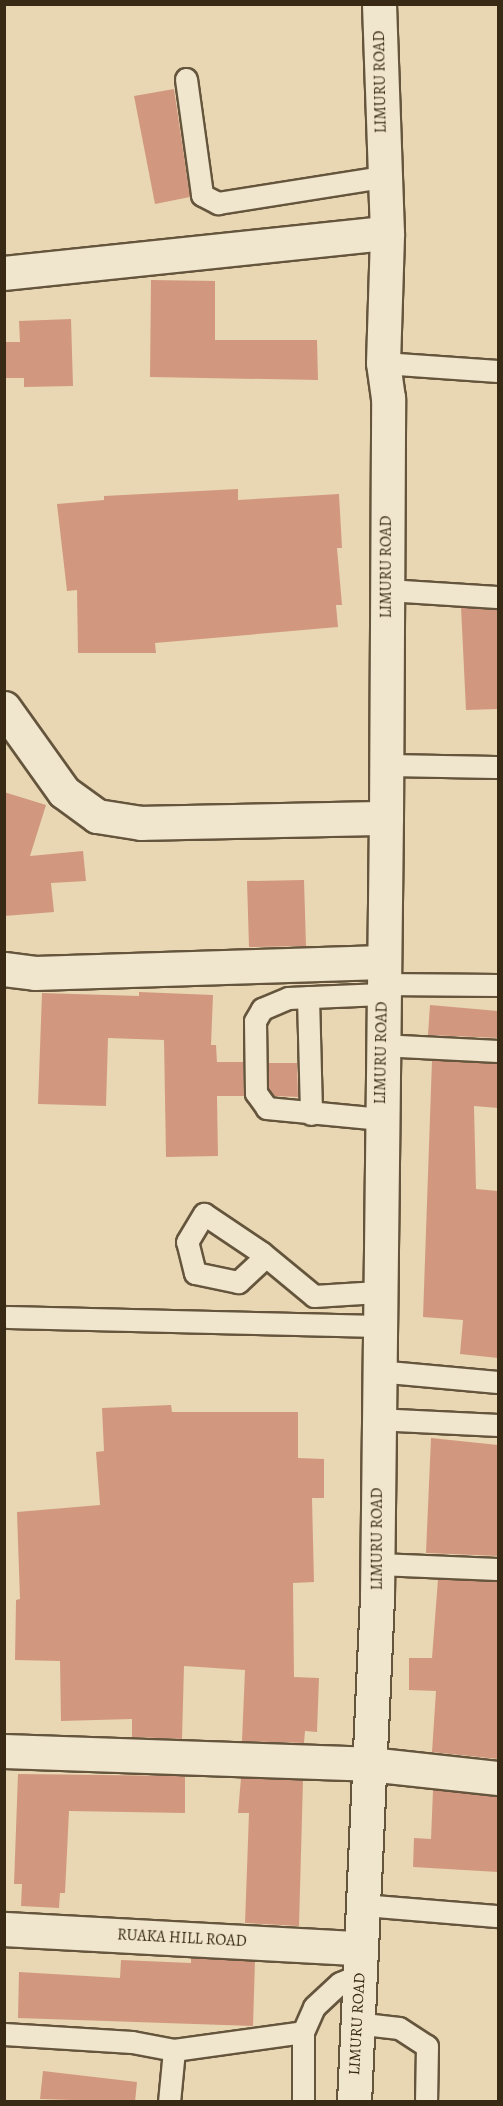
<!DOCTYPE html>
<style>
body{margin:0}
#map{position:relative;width:503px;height:2106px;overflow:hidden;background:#e8d7b2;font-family:Alegreya,serif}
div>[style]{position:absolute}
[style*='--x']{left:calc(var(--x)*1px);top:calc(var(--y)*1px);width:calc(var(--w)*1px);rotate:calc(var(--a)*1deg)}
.building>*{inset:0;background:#d2987f}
.roads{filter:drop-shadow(2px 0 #65553d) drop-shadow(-2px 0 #65553d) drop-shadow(0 2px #65553d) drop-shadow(0 -2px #65553d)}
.service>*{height:21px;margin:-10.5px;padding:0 10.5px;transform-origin:10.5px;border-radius:10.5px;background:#f0e5cd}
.minor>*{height:33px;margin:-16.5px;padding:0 16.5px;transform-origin:16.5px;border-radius:16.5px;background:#f0e5cd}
.secondary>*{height:33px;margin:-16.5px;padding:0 16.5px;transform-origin:16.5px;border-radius:16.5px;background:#f0e5cd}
span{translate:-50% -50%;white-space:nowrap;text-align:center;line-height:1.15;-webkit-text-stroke:5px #f0e5cd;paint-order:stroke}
.street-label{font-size:16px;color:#392a16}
.frame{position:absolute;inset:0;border:6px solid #392a16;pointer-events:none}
</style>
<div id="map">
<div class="building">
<div style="clip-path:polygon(174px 89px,190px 197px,155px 204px,134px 96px)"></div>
<div style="clip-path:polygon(151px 280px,215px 281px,215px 340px,317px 340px,318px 380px,150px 377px)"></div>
<div style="clip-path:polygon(71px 319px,73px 386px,24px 387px,24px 378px,4px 378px,4px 342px,20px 342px,19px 321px)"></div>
<div style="clip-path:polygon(238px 489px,238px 500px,339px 494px,342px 548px,337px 548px,342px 605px,336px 605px,338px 627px,155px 643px,156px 653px,78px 653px,77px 590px,67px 591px,57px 504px,104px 500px,104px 496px)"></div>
<div style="clip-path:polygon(461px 607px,498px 610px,498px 709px,466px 710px)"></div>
<div style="clip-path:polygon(4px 792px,46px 805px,30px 856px,83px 851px,86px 881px,51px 883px,54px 912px,4px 916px)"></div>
<div style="clip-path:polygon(304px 880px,306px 946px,249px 947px,247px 881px)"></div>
<div style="clip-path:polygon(139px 992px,213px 995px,211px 1045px,216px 1045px,217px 1062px,243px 1062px,244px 1096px,217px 1096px,218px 1156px,166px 1157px,164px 1040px,108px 1038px,106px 1106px,38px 1104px,42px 993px,139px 996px)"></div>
<div style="clip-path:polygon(430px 1005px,498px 1011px,498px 1038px,428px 1035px)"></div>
<div style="clip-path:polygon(432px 1060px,498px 1064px,498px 1108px,474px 1106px,476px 1189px,498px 1191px,498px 1358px,460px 1354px,463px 1320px,423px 1317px)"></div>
<div style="clip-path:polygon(268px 1063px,297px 1063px,298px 1097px,274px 1096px,269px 1089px)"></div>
<div style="clip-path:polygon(171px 1405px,172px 1412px,298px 1412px,298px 1458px,324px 1459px,324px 1498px,312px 1498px,314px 1582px,293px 1583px,294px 1677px,319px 1678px,317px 1732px,305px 1731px,304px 1743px,242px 1741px,245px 1670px,184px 1666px,182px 1739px,132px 1737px,132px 1719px,61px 1721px,60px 1661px,15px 1660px,16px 1600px,20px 1599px,17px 1512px,100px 1505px,96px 1452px,104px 1451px,102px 1408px)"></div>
<div style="clip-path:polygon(431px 1438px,498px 1445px,498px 1556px,426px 1553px)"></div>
<div style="clip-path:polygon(438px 1579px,498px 1582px,498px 1759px,432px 1752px,436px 1691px,409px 1690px,409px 1658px,432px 1658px)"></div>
<div style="clip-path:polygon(18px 1774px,185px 1776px,185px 1813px,69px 1811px,65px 1893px,60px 1893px,59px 1908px,21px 1906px,22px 1884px,14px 1884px)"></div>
<div style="clip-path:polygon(241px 1778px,303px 1780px,299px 1926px,245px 1923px,249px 1813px,238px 1813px)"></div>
<div style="clip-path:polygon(433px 1790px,498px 1796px,498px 1872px,413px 1867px,414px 1838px,431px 1839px)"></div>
<div style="clip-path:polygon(191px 1958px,255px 1961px,253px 2026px,18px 2018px,19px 1972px,120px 1978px,121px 1960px,191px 1963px)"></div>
<div style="clip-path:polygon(43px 2071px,137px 2082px,135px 2102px,40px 2099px)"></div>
</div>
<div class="roads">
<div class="service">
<div style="--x:186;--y:79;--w:117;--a:82.1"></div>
<div style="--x:202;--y:195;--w:18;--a:27"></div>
<div style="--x:218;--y:203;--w:166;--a:-9"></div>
<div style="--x:383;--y:363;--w:115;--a:4"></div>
<div style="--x:386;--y:590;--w:112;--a:3.6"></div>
<div style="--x:386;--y:765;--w:112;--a:1"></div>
<div style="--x:382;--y:984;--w:116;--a:0.5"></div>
<div style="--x:308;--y:997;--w:117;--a:88.5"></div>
<div style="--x:380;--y:1045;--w:118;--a:2.9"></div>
<div style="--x:381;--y:1119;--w:115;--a:-174.5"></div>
<div style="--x:267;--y:1108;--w:19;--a:-126"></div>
<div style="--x:256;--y:1093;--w:72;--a:-90.8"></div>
<div style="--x:255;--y:1021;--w:14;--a:-60"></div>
<div style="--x:262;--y:1009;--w:28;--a:-23"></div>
<div style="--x:288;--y:998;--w:94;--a:-2.4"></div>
<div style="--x:265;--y:1257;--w:37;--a:137"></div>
<div style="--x:238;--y:1282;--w:44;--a:-168.2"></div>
<div style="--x:195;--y:1273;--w:32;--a:-104"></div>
<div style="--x:187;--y:1242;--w:33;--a:-59"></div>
<div style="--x:204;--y:1214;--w:70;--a:33.9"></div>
<div style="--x:262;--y:1253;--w:67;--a:39.6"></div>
<div style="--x:314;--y:1296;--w:64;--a:-3.6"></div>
<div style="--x:7;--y:1317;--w:371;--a:1.4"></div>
<div style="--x:377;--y:1371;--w:121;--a:5.2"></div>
<div style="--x:375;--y:1419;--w:123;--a:2.8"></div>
<div style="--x:377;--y:1564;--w:121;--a:2.4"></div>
<div style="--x:363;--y:1905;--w:135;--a:4.7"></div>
<div style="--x:355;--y:2023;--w:44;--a:6.5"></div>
<div style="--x:399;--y:2028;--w:33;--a:33"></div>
<div style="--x:427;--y:2046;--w:56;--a:91"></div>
<div style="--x:4;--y:2034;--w:128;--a:3.6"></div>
<div style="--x:132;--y:2042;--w:43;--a:10.8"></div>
<div style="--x:174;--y:2050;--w:130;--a:-7.9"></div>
<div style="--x:169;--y:2102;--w:52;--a:-84.5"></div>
<div style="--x:303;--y:2102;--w:70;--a:-90"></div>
<div style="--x:303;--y:2032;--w:27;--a:-66"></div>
<div style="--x:314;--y:2007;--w:35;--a:-43"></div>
<div style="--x:340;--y:1983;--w:22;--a:-22"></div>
</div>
<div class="minor">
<div style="--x:4;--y:273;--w:385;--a:-6"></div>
<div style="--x:4;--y:708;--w:103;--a:54.5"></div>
<div style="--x:64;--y:792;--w:41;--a:36"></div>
<div style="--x:97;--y:816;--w:45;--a:9"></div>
<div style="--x:141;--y:823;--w:245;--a:-1.2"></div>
<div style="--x:4;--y:969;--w:31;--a:7"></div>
<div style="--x:35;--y:973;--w:348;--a:-1.8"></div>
<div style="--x:4;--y:1751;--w:365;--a:2"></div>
<div style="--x:369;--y:1764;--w:130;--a:6.2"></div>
<div style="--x:4;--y:1929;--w:357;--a:3.1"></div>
</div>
<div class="secondary">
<div style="--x:354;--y:2102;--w:506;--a:-87.39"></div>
<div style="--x:377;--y:1597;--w:779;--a:-89.34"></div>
<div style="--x:386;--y:818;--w:420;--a:-89.7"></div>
<div style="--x:388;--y:398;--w:35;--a:-98"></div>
<div style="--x:383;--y:363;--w:130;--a:-88.2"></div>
<div style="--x:387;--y:233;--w:229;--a:-92"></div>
</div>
</div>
<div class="street-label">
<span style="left:380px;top:82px;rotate:-91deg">LIMURU ROAD</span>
<span style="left:386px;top:567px;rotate:-90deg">LIMURU ROAD</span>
<span style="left:381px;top:1053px;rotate:-89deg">LIMURU ROAD</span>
<span style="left:377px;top:1539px;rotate:-90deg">LIMURU ROAD</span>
<span style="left:182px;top:1938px;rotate:3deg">RUAKA HILL ROAD</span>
<span style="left:357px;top:2024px;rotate:-87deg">LIMURU ROAD</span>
</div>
<div class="frame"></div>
</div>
